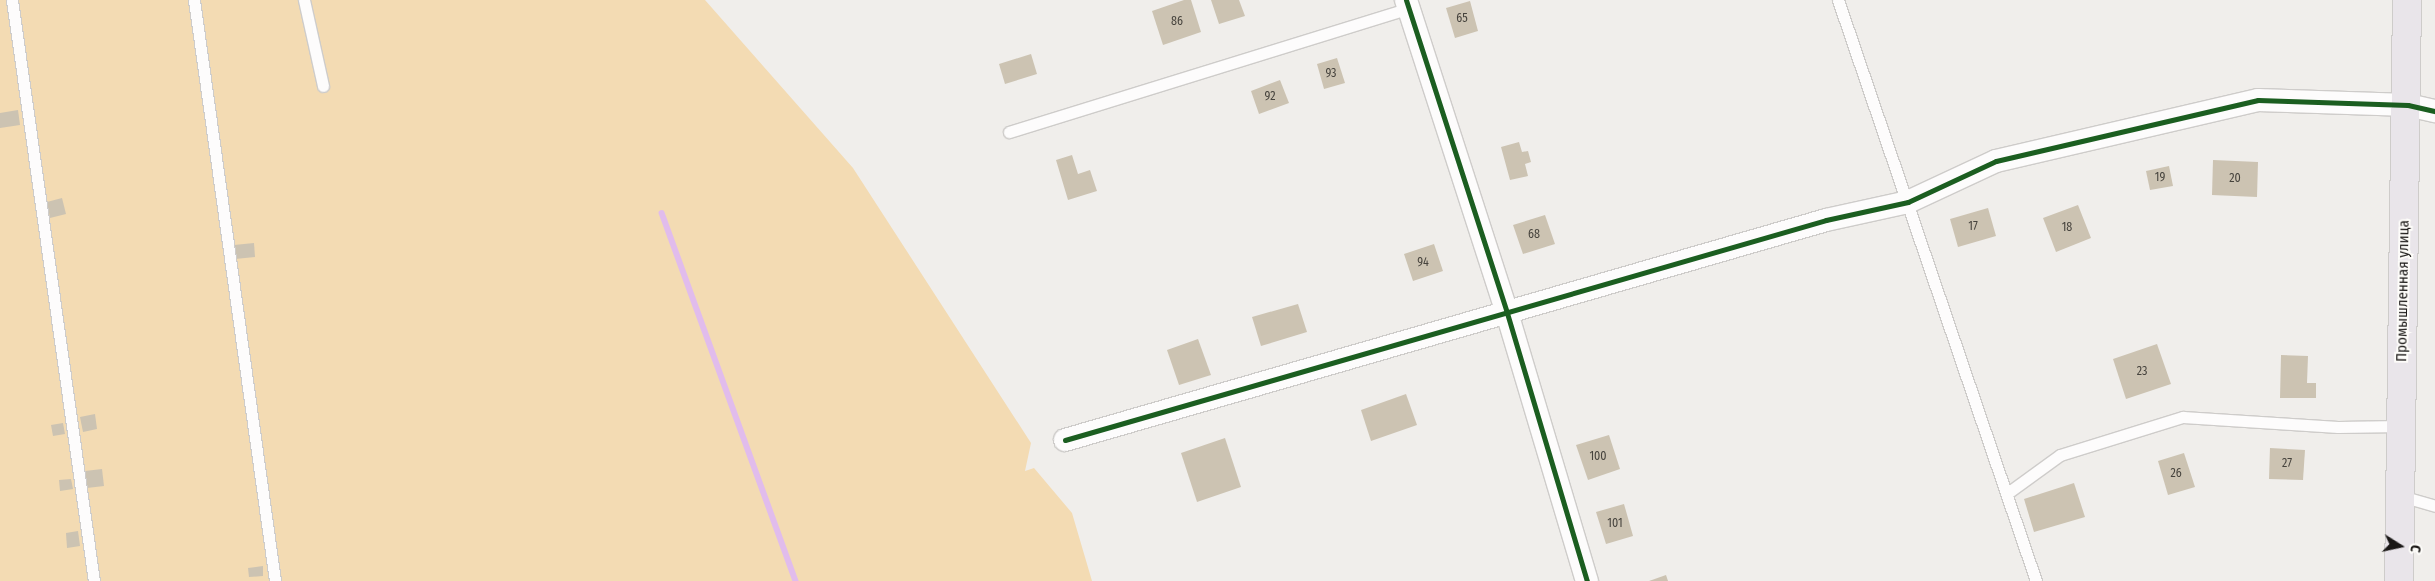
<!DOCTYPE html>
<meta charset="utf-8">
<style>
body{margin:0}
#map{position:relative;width:2435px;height:581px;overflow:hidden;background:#f0eeeb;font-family:"Fira Sans Condensed",sans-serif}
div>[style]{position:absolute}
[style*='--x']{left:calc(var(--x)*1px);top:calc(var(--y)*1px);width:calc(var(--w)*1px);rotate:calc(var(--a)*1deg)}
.green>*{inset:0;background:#f3dbb3}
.stream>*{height:5.5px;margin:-2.75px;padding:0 2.75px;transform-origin:2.75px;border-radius:2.75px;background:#e1bcec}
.building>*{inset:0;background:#ccc3b2}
.roads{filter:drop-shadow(1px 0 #ceccca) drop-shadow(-1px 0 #ceccca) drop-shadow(0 1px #ceccca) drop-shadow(0 -1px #ceccca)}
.lane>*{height:11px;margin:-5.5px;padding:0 5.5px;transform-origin:5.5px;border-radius:5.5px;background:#fdfcfc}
.street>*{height:22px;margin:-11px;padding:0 11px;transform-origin:11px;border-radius:11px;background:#fdfcfc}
.primary>*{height:28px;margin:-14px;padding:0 14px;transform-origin:14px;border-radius:14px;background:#e9e5ea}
.cycleway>*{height:5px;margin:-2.5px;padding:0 2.5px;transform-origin:2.5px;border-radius:2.5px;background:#1b5e20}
span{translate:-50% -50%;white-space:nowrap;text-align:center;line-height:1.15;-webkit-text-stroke:4px #fefdfa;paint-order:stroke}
.number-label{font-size:12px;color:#46433d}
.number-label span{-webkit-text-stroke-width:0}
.street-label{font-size:15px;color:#1a1816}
.north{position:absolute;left:2375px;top:521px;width:50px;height:50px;-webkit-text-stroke:4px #fefdfa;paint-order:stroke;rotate:100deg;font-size:14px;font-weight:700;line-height:20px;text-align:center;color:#1a1816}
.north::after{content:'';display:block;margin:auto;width:18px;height:22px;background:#1a1816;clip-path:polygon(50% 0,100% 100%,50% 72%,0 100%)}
</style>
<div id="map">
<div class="green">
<div style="clip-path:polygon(0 0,705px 0,853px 168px,1031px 443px,1025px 471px,1034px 468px,1072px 513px,1092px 581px,0 581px)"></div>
</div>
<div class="stream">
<div style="--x:662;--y:213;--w:392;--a:70"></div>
</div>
<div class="building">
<div style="clip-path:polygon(1184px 0,1191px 0,1201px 32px,1163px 45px,1152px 11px)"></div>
<div style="clip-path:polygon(1211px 0,1239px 0,1245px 16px,1219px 24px)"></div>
<div style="clip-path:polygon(1470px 1px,1478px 31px,1455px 38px,1446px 8px)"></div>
<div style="clip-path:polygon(1031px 54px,1037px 74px,1005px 84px,999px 64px)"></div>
<div style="clip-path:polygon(1337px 58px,1345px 83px,1324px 89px,1317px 64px)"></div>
<div style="clip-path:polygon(1280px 80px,1289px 103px,1259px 114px,1251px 91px)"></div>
<div style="clip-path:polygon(18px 110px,20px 125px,0 128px,0 113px)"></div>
<div style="clip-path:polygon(1519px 142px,1522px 152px,1528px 151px,1531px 162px,1525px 164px,1528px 176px,1510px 180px,1501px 147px)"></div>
<div style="clip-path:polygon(1072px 155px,1078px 174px,1090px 170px,1097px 191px,1068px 200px,1056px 160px)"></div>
<div style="clip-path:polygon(2213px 160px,2258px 162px,2257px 197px,2212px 195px)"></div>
<div style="clip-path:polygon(2169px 166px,2173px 186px,2150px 190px,2146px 171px)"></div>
<div style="clip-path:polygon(62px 198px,66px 214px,50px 218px,47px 202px)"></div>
<div style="clip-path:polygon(2078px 205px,2091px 238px,2056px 252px,2043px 218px)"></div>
<div style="clip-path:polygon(1988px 208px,1996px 236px,1958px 247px,1950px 219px)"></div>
<div style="clip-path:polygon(1545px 215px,1555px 244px,1523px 254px,1513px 225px)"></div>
<div style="clip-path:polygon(254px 243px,255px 257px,235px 259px,234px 245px)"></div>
<div style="clip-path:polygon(1434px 244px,1443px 271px,1413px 281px,1404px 254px)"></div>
<div style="clip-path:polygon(1298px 304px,1307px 332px,1261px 346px,1252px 317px)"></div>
<div style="clip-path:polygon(1198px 339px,1211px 375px,1179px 385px,1167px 350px)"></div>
<div style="clip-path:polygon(2157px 344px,2171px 384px,2126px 399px,2113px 359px)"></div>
<div style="clip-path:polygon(2281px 355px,2308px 356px,2307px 383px,2316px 383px,2316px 398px,2280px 398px)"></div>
<div style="clip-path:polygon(1406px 394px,1417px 425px,1371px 441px,1361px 410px)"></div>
<div style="clip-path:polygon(95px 414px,97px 429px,83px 432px,80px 417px)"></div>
<div style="clip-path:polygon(63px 423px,65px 434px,53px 436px,51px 425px)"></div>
<div style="clip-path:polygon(1609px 435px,1620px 469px,1588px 480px,1576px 445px)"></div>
<div style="clip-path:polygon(1225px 438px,1241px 487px,1197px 502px,1181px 453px)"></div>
<div style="clip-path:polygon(2270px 448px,2305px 450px,2303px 480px,2269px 479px)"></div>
<div style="clip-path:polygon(2184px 453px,2195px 487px,2168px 495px,2158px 461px)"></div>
<div style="clip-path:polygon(102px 469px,104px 486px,87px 488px,85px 471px)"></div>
<div style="clip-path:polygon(71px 479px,73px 489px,60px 491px,59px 480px)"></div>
<div style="clip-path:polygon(2074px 483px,2085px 517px,2034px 532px,2024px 499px)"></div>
<div style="clip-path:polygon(1624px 504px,1633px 536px,1606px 544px,1596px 512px)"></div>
<div style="clip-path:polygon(78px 531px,80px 546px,67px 548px,66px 533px)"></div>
<div style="clip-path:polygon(263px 566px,263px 576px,249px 577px,248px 568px)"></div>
<div style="clip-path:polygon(1666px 575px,1668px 581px,1649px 581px)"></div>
</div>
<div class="roads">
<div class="lane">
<div style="--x:12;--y:0;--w:587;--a:81.97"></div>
<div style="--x:194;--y:0;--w:587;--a:82.06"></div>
<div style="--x:304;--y:0;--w:88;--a:77.5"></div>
<div style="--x:1838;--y:0;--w:614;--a:71.18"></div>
<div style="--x:1009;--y:132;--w:419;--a:-17.2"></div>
<div style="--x:2009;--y:492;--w:63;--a:-36"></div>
<div style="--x:2060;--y:455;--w:129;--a:-17.2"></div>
<div style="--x:2183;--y:417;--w:155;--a:3.7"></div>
<div style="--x:2338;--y:427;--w:62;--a:-0.9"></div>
<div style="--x:2401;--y:496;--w:35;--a:16"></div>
</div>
<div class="street">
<div style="--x:1406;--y:0;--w:329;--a:72.1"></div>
<div style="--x:1507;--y:313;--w:280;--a:73.4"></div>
<div style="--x:1065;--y:440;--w:792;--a:-16.12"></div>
<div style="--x:1826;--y:220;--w:84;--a:-12.4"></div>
<div style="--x:1908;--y:202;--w:97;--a:-25"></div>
<div style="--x:1996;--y:161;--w:269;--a:-13.1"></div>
<div style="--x:2258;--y:100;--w:150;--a:1.9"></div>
<div style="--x:2408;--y:105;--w:28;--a:13"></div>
</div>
<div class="primary">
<div style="--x:2399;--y:581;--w:581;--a:-89.21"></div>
</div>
</div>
<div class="cycleway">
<div style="--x:1406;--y:0;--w:329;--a:72.1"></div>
<div style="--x:1507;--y:313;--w:280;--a:73.4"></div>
<div style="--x:1065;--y:440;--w:792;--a:-16.12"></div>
<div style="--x:1826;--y:220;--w:84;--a:-12.4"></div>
<div style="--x:1908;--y:202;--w:97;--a:-25"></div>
<div style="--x:1996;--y:161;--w:269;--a:-13.1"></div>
<div style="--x:2258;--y:100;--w:150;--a:1.9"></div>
<div style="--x:2408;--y:105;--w:28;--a:13"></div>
</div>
<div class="number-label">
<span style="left:1462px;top:19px">65</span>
<span style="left:1177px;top:22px">86</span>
<span style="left:1331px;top:74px">93</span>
<span style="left:1270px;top:97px">92</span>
<span style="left:2160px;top:178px">19</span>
<span style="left:2235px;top:179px">20</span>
<span style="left:1973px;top:227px">17</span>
<span style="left:2067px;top:228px">18</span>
<span style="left:1534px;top:235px">68</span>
<span style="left:1423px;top:263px">94</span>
<span style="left:2142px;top:372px">23</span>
<span style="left:1598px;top:457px">100</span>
<span style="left:2287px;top:464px">27</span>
<span style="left:2176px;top:474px">26</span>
<span style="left:1615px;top:524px">101</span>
</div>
<div class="street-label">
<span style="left:2403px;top:291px;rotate:-89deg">Промышленная улица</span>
</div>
<div class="north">С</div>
</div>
